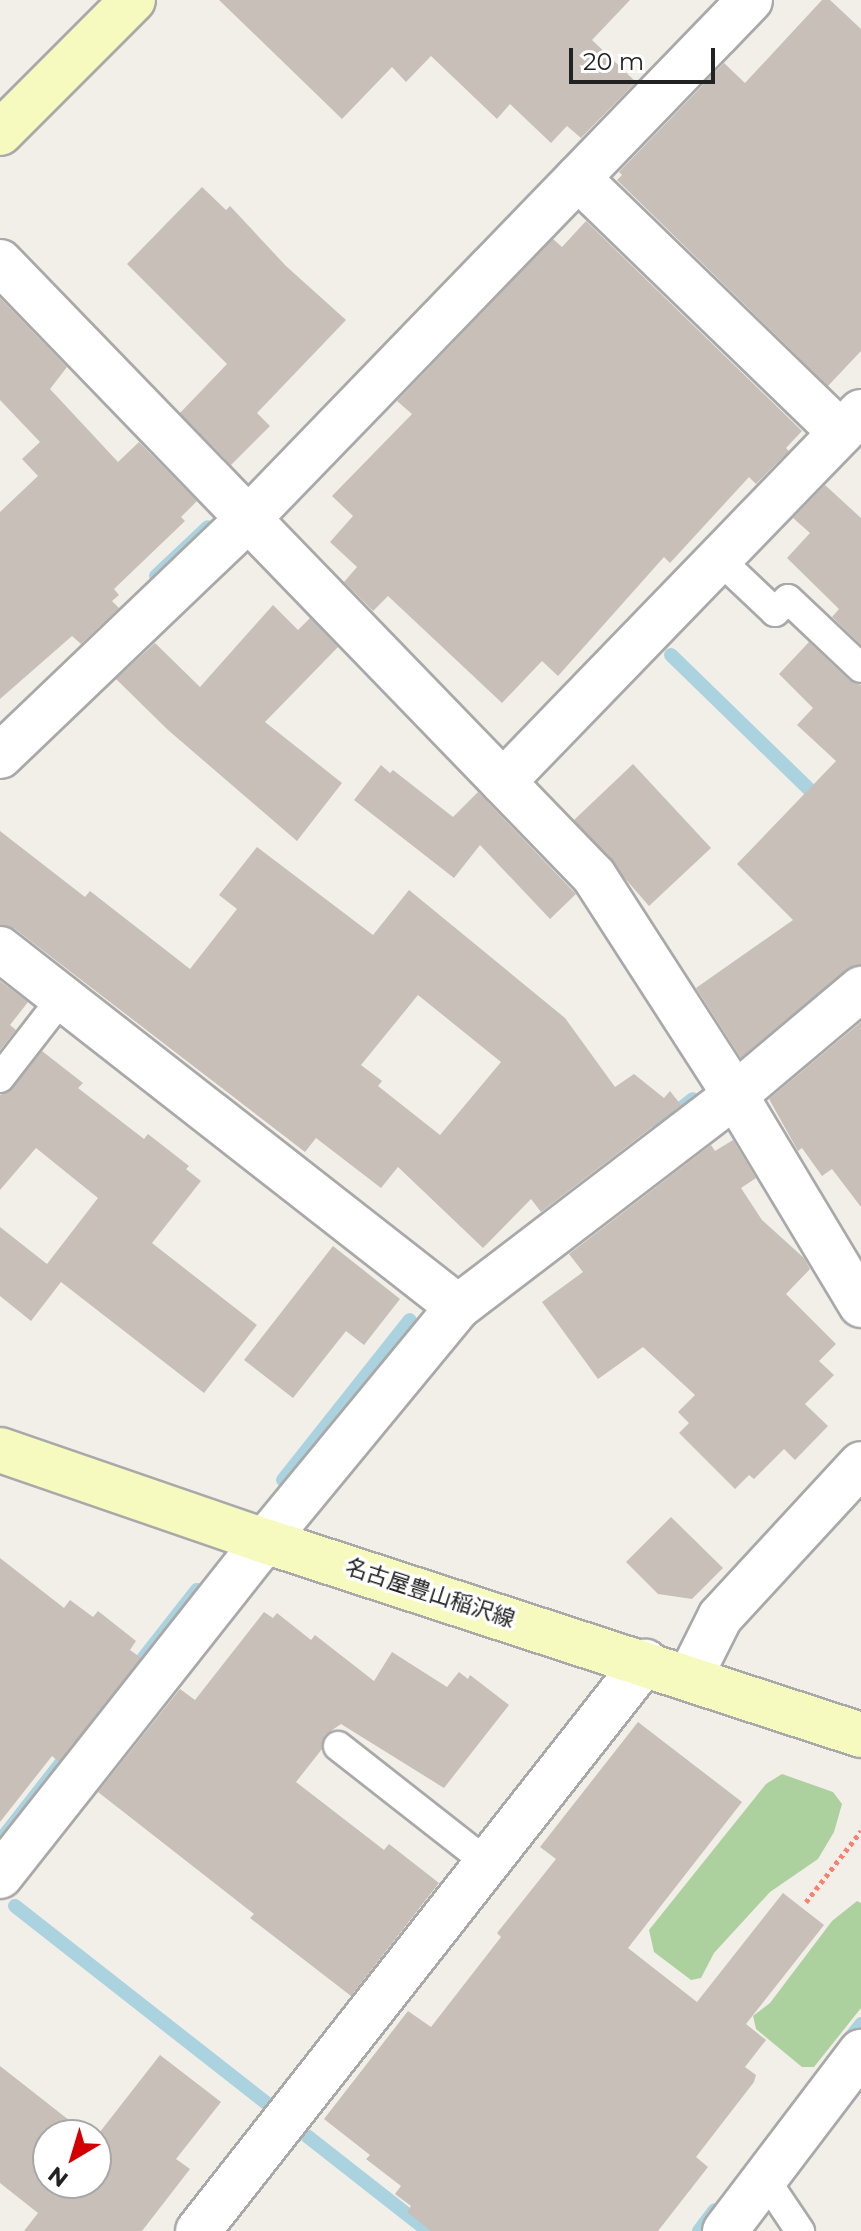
<!DOCTYPE html>
<meta charset="utf-8">
<style>
body{margin:0}
#map{position:relative;width:861px;height:2231px;overflow:hidden;background:#f2efe9;font-family:Montserrat,"Noto Sans JP",sans-serif}
div>[style]{position:absolute}
[style*='--x']{left:calc(var(--x)*1px);top:calc(var(--y)*1px);width:calc(var(--w)*1px);rotate:calc(var(--a)*1deg)}
.forest>*{inset:0;background:#add19e}
.stream>*{height:14px;margin:-7px;padding:0 7px;transform-origin:7px;border-radius:7px;background:#aad3df}
.building>*{inset:0;background:#c7bfb8}
.path>*{height:5px;margin-top:-2.5px;transform-origin:0;background:repeating-linear-gradient(90deg,#fa8072 0 4px,transparent 0 8px)}
.roads{filter:drop-shadow(2px 0 #a9a9a9) drop-shadow(-2px 0 #a9a9a9) drop-shadow(0 2px #a9a9a9) drop-shadow(0 -2px #a9a9a9)}
.lane>*{height:28px;margin:-14px;padding:0 14px;transform-origin:14px;border-radius:14px;background:#fff}
.street>*{height:44px;margin:-22px;padding:0 22px;transform-origin:22px;border-radius:22px;background:#fff}
.secondary>*{height:44px;margin:-22px;padding:0 22px;transform-origin:22px;border-radius:22px;background:#f7fabf}
span{translate:-50% -50%;white-space:nowrap;text-align:center;line-height:1.15;-webkit-text-stroke:6px #fff;paint-order:stroke}
.street-label{font-size:22px;color:#222}
.north{position:absolute;left:32px;top:2119px;width:80px;height:80px;box-sizing:border-box;background:#fff;border:2px solid #a7a7a7;border-radius:50%;rotate:218deg;font-size:22px;font-weight:700;line-height:32px;text-align:center;color:#222}
.north::after{content:'';display:block;margin:auto;width:28px;height:36px;background:#d40000;clip-path:polygon(50% 0,100% 100%,50% 72%,0 100%)}
.scale{position:absolute;left:569px;top:48px;width:146px;height:36px;box-sizing:border-box;border:4px solid #222;border-top:0;padding-left:10px;font-size:24px;line-height:28px;white-space:nowrap;color:#222;-webkit-text-stroke:6px #fff;paint-order:stroke}
</style>
<div id="map">
<div class="forest">
<div style="clip-path:polygon(782px 1774px,833px 1792px,842px 1804px,834px 1832px,818px 1859px,770px 1892px,714px 1953px,701px 1978px,691px 1980px,654px 1952px,649px 1930px,766px 1784px)"></div>
<div style="clip-path:polygon(857px 1901px,861px 1903px,861px 2008px,814px 2067px,802px 2067px,756px 2029px,753px 2016px,770px 2003px,832px 1921px)"></div>
</div>
<div class="stream">
<div style="--x:156;--y:576;--w:71;--a:-43.3"></div>
<div style="--x:671;--y:655;--w:208;--a:44.2"></div>
<div style="--x:791;--y:1020;--w:93;--a:-41.1"></div>
<div style="--x:659;--y:1126;--w:43;--a:-38.5"></div>
<div style="--x:283;--y:1480;--w:204;--a:-51.6"></div>
<div style="--x:0;--y:1841;--w:319;--a:-51.9"></div>
<div style="--x:15;--y:1906;--w:325;--a:38.1"></div>
<div style="--x:844;--y:2046;--w:28;--a:-52"></div>
<div style="--x:307;--y:2136;--w:154;--a:38.1"></div>
<div style="--x:699;--y:2231;--w:26;--a:-53"></div>
</div>
<div class="building">
<div style="clip-path:polygon(219px 0,630px 0,592px 40px,636px 82px,581px 138px,567px 126px,551px 143px,510px 104px,497px 119px,431px 56px,406px 82px,392px 67px,342px 119px)"></div>
<div style="clip-path:polygon(822px 0,830px 0,861px 29px,861px 351px,828px 386px,617px 180px,622px 175px,619px 172px,724px 63px,745px 83px)"></div>
<div style="clip-path:polygon(202px 187px,226px 210px,230px 206px,286px 266px,346px 320px,257px 413px,270px 426px,231px 465px,180px 413px,227px 364px,127px 264px)"></div>
<div style="clip-path:polygon(586px 221px,802px 431px,786px 448px,789px 451px,756px 484px,749px 477px,670px 563px,664px 557px,558px 676px,542px 661px,502px 703px,388px 596px,373px 611px,344px 582px,357px 567px,330px 542px,353px 516px,332px 496px,412px 414px,397px 401px,553px 239px,562px 247px)"></div>
<div style="clip-path:polygon(0 298px,67px 367px,50px 389px,118px 462px,139px 442px,197px 501px,181px 517px,185px 521px,114px 589px,119px 595px,112px 601px,119px 608px,81px 644px,72px 636px,0 699px,0 512px,38px 476px,22px 459px,40px 442px,0 400px)"></div>
<div style="clip-path:polygon(825px 485px,861px 518px,861px 645px,832px 617px,839px 609px,787px 558px,810px 533px,793px 518px)"></div>
<div style="clip-path:polygon(273px 605px,298px 630px,310px 618px,338px 647px,265px 722px,342px 783px,297px 841px,168px 730px,116px 679px,155px 643px,200px 687px)"></div>
<div style="clip-path:polygon(809px 642px,849px 680px,861px 685px,861px 965px,845px 970px,741px 1058px,696px 988px,793px 920px,737px 864px,836px 761px,797px 725px,813px 708px,779px 674px)"></div>
<div style="clip-path:polygon(633px 764px,711px 848px,649px 906px,574px 820px)"></div>
<div style="clip-path:polygon(381px 765px,390px 773px,393px 770px,453px 817px,478px 792px,576px 894px,550px 919px,480px 845px,454px 878px,354px 800px)"></div>
<div style="clip-path:polygon(evenodd,0 831px,85px 897px,90px 891px,190px 969px,237px 909px,219px 895px,257px 847px,373px 935px,409px 890px,565px 1018px,615px 1087px,634px 1074px,664px 1098px,670px 1091px,681px 1105px,541px 1212px,531px 1199px,483px 1248px,398px 1167px,381px 1188px,316px 1138px,305px 1152px,15px 929px,0 925px,0 831px,418px 995px,501px 1062px,440px 1135px,378px 1086px,382px 1081px,361px 1065px,418px 995px)"></div>
<div style="clip-path:polygon(0 981px,28px 1002px,10px 1025px,16px 1030px,0 1050px)"></div>
<div style="clip-path:polygon(861px 1022px,861px 1207px,832px 1169px,822px 1176px,802px 1148px,798px 1151px,769px 1099px)"></div>
<div style="clip-path:polygon(42px 1051px,83px 1083px,78px 1088px,144px 1139px,148px 1134px,189px 1166px,186px 1169px,201px 1181px,152px 1243px,257px 1325px,204px 1393px,61px 1282px,31px 1321px,0 1296px,0 1227px,47px 1264px,98px 1198px,36px 1148px,0 1190px,0 1095px,13px 1088px)"></div>
<div style="clip-path:polygon(733px 1140px,756px 1178px,741px 1188px,762px 1220px,804px 1258px,810px 1269px,786px 1294px,836px 1344px,819px 1361px,834px 1375px,805px 1404px,828px 1426px,795px 1460px,784px 1449px,754px 1479px,749px 1475px,735px 1489px,679px 1433px,689px 1423px,678px 1412px,695px 1395px,643px 1347px,598px 1379px,542px 1302px,583px 1272px,569px 1254px,711px 1145px,715px 1151px)"></div>
<div style="clip-path:polygon(333px 1246px,400px 1299px,364px 1345px,346px 1331px,293px 1398px,244px 1360px)"></div>
<div style="clip-path:polygon(671px 1517px,723px 1568px,692px 1599px,658px 1594px,626px 1562px)"></div>
<div style="clip-path:polygon(0 1558px,64px 1608px,70px 1600px,93px 1617px,98px 1611px,136px 1641px,130px 1650px,141px 1658px,59px 1762px,52px 1756px,0 1822px)"></div>
<div style="clip-path:polygon(264px 1612px,273px 1618px,277px 1613px,311px 1640px,315px 1635px,374px 1681px,392px 1652px,447px 1687px,459px 1672px,468px 1679px,470px 1675px,509px 1705px,444px 1788px,341px 1724px,325px 1735px,322px 1749px,296px 1782px,384px 1850px,389px 1844px,439px 1883px,351px 1996px,250px 1918px,254px 1914px,98px 1792px,180px 1689px,195px 1700px)"></div>
<div style="clip-path:polygon(638px 1722px,742px 1802px,628px 1948px,697px 2002px,783px 1893px,824px 1925px,746px 2024px,766px 2040px,745px 2067px,756px 2075px,754px 2082px,696px 2157px,708px 2167px,658px 2231px,431px 2231px,407px 2212px,411px 2206px,395px 2194px,401px 2186px,366px 2159px,370px 2155px,324px 2119px,408px 2011px,431px 2027px,501px 1937px,497px 1933px,556px 1859px,540px 1847px)"></div>
<div style="clip-path:polygon(160px 2055px,221px 2102px,176px 2159px,190px 2169px,142px 2231px,24px 2231px,38px 2213px,0 2183px,0 2066px,88px 2135px,48px 2135px,48px 2183px,96px 2183px,96px 2137px)"></div>
</div>
<div class="path">
<div style="--x:806;--y:1902;--w:90;--a:-52.2"></div>
</div>
<div class="roads">
<div class="lane">
<div style="--x:719;--y:559;--w:77;--a:43.4"></div>
<div style="--x:775;--y:612;--w:18;--a:-45"></div>
<div style="--x:788;--y:599;--w:100;--a:43.4"></div>
<div style="--x:0;--y:1078;--w:101;--a:-52.2"></div>
<div style="--x:338;--y:1746;--w:189;--a:38.1"></div>
<div style="--x:765;--y:2179;--w:63;--a:56.1"></div>
</div>
<div class="street">
<div style="--x:578;--y:178;--w:366;--a:44.1"></div>
<div style="--x:0;--y:262;--w:854;--a:45.95"></div>
<div style="--x:594;--y:876;--w:260;--a:57.2"></div>
<div style="--x:735;--y:1095;--w:245;--a:59"></div>
<div style="--x:0;--y:756;--w:343;--a:-43.7"></div>
<div style="--x:248;--y:519;--w:722;--a:-45.95"></div>
<div style="--x:503;--y:782;--w:515;--a:-45.94"></div>
<div style="--x:0;--y:949;--w:581;--a:38.01"></div>
<div style="--x:690;--y:1677;--w:67;--a:-63.4"></div>
<div style="--x:720;--y:1617;--w:208;--a:-47.3"></div>
<div style="--x:0;--y:1876;--w:427;--a:-51.7"></div>
<div style="--x:265;--y:1541;--w:303;--a:-50.5"></div>
<div style="--x:458;--y:1307;--w:349;--a:-37.4"></div>
<div style="--x:735;--y:1095;--w:165;--a:-40.1"></div>
<div style="--x:198;--y:2231;--w:724;--a:-51.85"></div>
<div style="--x:725;--y:2231;--w:225;--a:-52.8"></div>
</div>
<div class="secondary">
<div style="--x:0;--y:133;--w:188;--a:-45"></div>
<div style="--x:0;--y:1450;--w:280;--a:19"></div>
<div style="--x:265;--y:1541;--w:627;--a:18.03"></div>
</div>
</div>
<div class="street-label">
<span style="left:430px;top:1593px;rotate:18deg">名古屋豊山稲沢線</span>
</div>
<div class="north">N</div>
<div class="scale">20 m</div>
</div>
